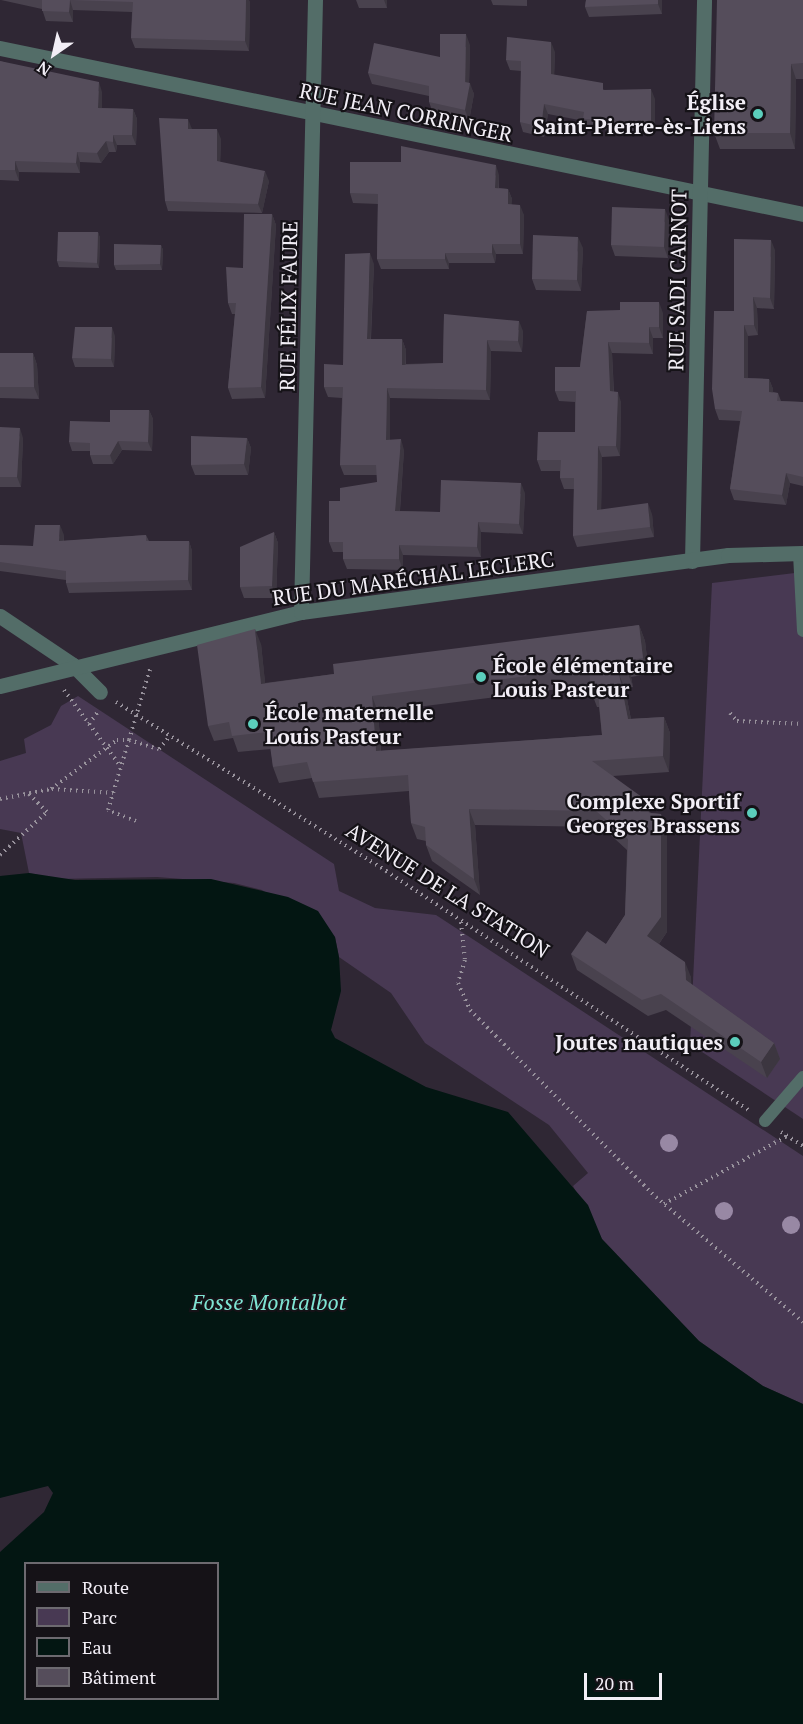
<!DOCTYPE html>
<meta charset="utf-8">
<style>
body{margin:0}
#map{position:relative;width:803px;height:1724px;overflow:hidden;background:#2f2734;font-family:"PT Serif",serif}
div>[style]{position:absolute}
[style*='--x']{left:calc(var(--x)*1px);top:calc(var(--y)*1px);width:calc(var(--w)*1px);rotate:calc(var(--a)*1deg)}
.green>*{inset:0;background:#483953}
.water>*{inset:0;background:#031612}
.path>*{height:4px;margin-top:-2px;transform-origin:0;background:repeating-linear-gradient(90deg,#98929c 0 1.5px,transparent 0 6px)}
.lane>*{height:12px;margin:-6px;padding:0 6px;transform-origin:6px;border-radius:6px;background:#536d68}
.street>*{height:15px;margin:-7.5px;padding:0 7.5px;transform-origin:7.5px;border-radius:7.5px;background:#536d68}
.trees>*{width:18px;height:18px;margin:-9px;border-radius:50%;background:#9888a4}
.wall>*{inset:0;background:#49424e}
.shaded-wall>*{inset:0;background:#3c3640}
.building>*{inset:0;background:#554d5b}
.dots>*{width:16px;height:16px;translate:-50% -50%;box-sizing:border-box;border:3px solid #151217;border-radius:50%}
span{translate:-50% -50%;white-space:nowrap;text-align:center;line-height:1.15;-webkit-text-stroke:4.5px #151217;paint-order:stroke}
.poi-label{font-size:21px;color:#f2eef6;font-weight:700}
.right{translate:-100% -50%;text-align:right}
.left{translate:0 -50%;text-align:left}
.street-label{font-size:21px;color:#f2eef6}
.water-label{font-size:22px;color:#7fe4d3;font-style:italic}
.legend{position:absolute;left:24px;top:1562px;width:195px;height:138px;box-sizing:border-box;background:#151217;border:2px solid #6d6a70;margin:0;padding:8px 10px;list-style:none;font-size:18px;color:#f2eef6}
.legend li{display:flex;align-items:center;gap:12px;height:30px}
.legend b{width:30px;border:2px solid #6d6a70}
.north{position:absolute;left:24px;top:24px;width:60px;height:60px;-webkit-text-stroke:4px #151217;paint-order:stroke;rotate:214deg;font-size:16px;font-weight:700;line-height:24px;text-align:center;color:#f2eef6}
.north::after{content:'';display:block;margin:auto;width:21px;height:27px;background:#f2eef6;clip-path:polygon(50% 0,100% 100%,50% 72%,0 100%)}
.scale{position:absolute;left:584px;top:1673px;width:78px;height:27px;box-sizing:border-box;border:3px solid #f2eef6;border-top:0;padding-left:8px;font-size:18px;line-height:21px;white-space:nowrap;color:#f2eef6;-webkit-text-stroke:4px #151217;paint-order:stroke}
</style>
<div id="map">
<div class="green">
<div style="clip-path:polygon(803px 572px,803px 1119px,690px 1044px,712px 583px)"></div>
<div style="clip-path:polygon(78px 696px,334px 864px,339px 891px,375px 908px,436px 915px,803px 1156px,803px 1404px,763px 1386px,699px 1341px,602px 1239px,573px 1186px,588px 1173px,549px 1125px,425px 1043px,391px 993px,339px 957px,335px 937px,262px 890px,234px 883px,157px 877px,57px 879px,29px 873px,21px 833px,0 829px,0 761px,26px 753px,24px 739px,51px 725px,61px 706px)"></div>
</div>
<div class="water">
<div style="clip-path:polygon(evenodd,29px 873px,75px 880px,211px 879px,288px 897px,318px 911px,335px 937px,339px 957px,341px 991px,331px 1030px,335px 1038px,426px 1087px,508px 1112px,588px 1205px,602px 1239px,699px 1341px,763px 1386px,803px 1404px,803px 1724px,0 1724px,0 1552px,44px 1512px,53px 1493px,48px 1486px,0 1498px,0 876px,29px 873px,26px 1564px,218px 1564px,218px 1698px,26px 1698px,26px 1564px)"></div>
</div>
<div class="path">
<div style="--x:64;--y:690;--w:96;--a:53.5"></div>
<div style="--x:116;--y:702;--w:319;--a:32"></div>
<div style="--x:386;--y:871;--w:436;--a:33.4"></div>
<div style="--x:730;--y:713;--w:11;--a:49"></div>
<div style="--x:737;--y:721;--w:66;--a:2.6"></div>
<div style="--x:89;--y:724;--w:17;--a:-54"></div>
<div style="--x:52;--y:789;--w:61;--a:3.8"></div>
<div style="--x:0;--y:799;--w:52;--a:-11.1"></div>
<div style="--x:51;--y:789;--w:82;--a:-36.6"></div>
<div style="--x:117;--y:740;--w:12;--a:0"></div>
<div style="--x:129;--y:740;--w:74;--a:-73.5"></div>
<div style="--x:136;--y:821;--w:30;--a:-159"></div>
<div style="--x:108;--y:810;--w:73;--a:-73.3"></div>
<div style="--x:129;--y:740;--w:31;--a:17"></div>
<div style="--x:159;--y:749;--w:16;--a:-50"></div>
<div style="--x:0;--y:855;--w:64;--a:-42.5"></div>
<div style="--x:47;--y:812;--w:27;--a:-135"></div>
<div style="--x:461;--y:922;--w:38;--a:84"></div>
<div style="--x:465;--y:960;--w:24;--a:107"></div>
<div style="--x:458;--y:983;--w:30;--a:66"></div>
<div style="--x:470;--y:1010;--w:264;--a:45.2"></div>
<div style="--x:656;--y:1197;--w:193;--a:40.4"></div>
<div style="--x:781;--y:1132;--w:26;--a:32"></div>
<div style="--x:664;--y:1204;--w:141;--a:-28.9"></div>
</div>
<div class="lane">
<div style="--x:799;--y:554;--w:77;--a:87"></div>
<div style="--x:765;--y:1121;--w:58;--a:-49.2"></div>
</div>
<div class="street">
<div style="--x:0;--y:48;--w:820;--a:11.68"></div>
<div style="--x:692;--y:561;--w:561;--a:-88.77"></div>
<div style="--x:301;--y:612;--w:612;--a:-88.69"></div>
<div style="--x:0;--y:616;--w:88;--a:33.9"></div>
<div style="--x:73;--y:665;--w:38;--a:45"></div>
<div style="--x:0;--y:686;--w:310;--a:-13.8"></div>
<div style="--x:301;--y:612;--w:431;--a:-7.6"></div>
<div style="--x:728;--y:555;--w:75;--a:-1.5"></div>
</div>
<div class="trees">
<div style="left:669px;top:1143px"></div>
<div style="left:724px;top:1211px"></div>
<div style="left:791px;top:1225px"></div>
</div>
<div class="wall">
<div style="clip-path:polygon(1px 0,249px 0,250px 3px,249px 51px,135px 48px,131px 38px,132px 12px,73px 10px,73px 22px,46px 21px,42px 9px)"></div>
<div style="clip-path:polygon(356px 0,387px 0,387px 8px,359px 8px)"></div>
<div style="clip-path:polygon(491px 0,527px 0,527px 6px,493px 5px)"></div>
<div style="clip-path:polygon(586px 0,662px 0,662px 14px,589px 17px,585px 7px)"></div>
<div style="clip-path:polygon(803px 0,803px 79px,796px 79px,795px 149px,720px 149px,714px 133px)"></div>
<div style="clip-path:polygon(470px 45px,469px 83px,474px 94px,469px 121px,433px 113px,429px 102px,429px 96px,372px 84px,368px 73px,440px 57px)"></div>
<div style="clip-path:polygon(555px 52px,554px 75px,605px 90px,655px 99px,655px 132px,587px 129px,584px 121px,548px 114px,544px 137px,523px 132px,520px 122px,521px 71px,510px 70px,506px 60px)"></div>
<div style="clip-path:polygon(0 61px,102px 92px,102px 108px,133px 109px,137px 119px,136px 145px,117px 145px,116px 152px,109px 152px,101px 163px,80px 162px,80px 173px,19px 172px,19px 181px,0 180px)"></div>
<div style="clip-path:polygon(192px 129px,221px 139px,220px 162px,269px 181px,262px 213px,168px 211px,165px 201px)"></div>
<div style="clip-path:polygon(499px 175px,499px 188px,508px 189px,512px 199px,511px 204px,524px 215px,523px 254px,496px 254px,495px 263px,449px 263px,449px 269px,381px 269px,377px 259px,378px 204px,353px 203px,350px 193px)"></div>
<div style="clip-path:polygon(272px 214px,276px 225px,265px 398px,232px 399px,228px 388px,235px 314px,232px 314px,228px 303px,243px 268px)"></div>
<div style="clip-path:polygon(669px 220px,668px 258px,615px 256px,611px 245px)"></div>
<div style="clip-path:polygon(98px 232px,100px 238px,99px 268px,59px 267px,57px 261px)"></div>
<div style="clip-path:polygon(161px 245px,163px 250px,162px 270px,116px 270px,114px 265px)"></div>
<div style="clip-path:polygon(583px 248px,581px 291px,536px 290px,532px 279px)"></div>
<div style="clip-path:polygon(775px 250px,774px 309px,757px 308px,758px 335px,748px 336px,748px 378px,769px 379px,773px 389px,773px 392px,778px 393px,781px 401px,803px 402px,803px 486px,790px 483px,786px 505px,734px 500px,730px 489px,740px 421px,719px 420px,715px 409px,734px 311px)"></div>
<div style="clip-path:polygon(374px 264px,371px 339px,402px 339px,406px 350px,406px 364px,443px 363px,444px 314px,523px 331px,522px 352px,491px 351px,490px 400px,390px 398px,390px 440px,404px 450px,400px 511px,440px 512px,525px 493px,523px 534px,481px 532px,481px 557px,403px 555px,403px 570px,347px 569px,343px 559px,343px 552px,333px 552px,329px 542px,340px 501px,377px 482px,377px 475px,344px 475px,340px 465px,342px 398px,328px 397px,324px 387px,343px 365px)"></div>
<div style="clip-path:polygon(587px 311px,663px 313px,663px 338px,653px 338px,653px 354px,612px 353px,614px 392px,621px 402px,620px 456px,602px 457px,601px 510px,652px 514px,654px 537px,577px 547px,573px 536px,574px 489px,564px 489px,560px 478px,560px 471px,541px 471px,537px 460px,575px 432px,575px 402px,559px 401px,555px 391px,580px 367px)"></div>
<div style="clip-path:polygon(115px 336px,114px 367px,75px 367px,72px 358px)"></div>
<div style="clip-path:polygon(0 353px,33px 353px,37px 365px,39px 399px,0 398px)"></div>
<div style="clip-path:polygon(149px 410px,153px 419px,152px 451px,122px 450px,113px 464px,93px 464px,90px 455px,90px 451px,72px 451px,69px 442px,110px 422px)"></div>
<div style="clip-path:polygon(0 427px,23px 438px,21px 487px,0 487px)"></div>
<div style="clip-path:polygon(247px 438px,251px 448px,248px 475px,195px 475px,191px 465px)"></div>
<div style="clip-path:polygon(274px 532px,278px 543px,276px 598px,244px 598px,240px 587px)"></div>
<div style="clip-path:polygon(64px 535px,64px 541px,146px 535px,149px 541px,189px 541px,192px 551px,192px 590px,69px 593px,66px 583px,66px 580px,0 571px,0 545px,33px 546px)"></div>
<div style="clip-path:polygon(evenodd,639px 625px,645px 641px,649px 674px,631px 677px,633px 687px,625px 689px,631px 719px,664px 717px,670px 733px,669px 772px,613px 776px,651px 813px,661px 814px,667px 830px,667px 932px,659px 944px,691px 977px,691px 984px,774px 1043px,780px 1059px,767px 1078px,666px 1010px,648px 1016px,577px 970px,571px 954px,606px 944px,625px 915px,627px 850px,602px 827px,475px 825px,480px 895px,432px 861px,426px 845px,426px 841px,417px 839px,411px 823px,409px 791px,319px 798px,312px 778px,279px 783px,273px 767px,271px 749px,238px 752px,233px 738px,214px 741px,208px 726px,261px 644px,265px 683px,334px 674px,639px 625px,590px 685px,591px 691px,597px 707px,599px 707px,602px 735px,381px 751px,378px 712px,590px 685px)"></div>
</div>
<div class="shaded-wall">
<div style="clip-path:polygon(70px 0,73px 10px,73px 22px,69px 12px)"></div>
<div style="clip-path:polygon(246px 0,249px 0,250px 3px,249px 51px,245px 41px)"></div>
<div style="clip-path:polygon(384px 0,387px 0,387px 8px)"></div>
<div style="clip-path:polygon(658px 0,662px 0,662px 14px,658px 4px)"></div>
<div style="clip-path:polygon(466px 34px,470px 45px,469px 89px,470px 83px,474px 94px,469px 121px,465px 110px)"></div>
<div style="clip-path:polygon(551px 42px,555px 52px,554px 84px,551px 74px)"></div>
<div style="clip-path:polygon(791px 64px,796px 79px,795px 149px,790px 133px)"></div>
<div style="clip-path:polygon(99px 82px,102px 92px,102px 118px,98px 108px)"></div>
<div style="clip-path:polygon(651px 89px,655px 99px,655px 132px,651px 122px)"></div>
<div style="clip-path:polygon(544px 104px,548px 114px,544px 137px,541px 127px)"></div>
<div style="clip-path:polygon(133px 109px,137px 119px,136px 145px,132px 135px)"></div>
<div style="clip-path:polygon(188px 119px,192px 129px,188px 129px)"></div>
<div style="clip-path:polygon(217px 129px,221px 139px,220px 171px,217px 161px)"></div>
<div style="clip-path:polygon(113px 135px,117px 145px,116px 152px,113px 142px)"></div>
<div style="clip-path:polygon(106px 141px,109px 152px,101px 163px,97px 153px)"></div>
<div style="clip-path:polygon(77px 152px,80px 162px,80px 173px,76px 163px)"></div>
<div style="clip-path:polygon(15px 161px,19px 172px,19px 181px,15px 170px)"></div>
<div style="clip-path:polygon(496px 165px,499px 175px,498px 199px,495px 188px)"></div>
<div style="clip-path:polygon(265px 171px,269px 181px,262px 213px,258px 204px)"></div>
<div style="clip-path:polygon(508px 189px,512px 199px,511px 214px,508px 204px)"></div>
<div style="clip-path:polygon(520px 205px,524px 215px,523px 254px,520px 244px)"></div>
<div style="clip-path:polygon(665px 209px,669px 220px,668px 258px,664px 247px)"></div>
<div style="clip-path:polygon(272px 214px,276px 225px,265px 398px,261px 387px)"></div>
<div style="clip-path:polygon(98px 232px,100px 238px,99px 268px,97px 263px)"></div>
<div style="clip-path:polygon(578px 237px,583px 248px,581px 291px,577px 280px)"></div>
<div style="clip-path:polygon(771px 240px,775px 250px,774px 309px,770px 298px)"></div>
<div style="clip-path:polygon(492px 244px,496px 254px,495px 263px,492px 253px)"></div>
<div style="clip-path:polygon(161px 245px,163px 250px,162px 270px,160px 264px)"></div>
<div style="clip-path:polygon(370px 253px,374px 264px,370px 349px,367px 339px)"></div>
<div style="clip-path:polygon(445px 253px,449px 263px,449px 269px,445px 259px)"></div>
<div style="clip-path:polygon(753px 297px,757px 308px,758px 335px,754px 325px)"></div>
<div style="clip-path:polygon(659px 302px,663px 313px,663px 338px,659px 327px)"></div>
<div style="clip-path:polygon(519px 321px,523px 331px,522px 352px,518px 341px)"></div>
<div style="clip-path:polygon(744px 325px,748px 336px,748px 388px,744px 378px)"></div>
<div style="clip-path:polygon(112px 327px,115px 336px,114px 367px,111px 359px)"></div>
<div style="clip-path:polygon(649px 327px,653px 338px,653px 354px,649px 343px)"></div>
<div style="clip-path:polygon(402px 339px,406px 350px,405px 375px,402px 365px)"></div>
<div style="clip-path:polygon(487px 340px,491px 351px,490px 400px,486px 390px)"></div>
<div style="clip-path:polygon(608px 342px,612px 353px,614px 402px,610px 391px)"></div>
<div style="clip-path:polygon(33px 353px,37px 365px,39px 399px,34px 387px)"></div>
<div style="clip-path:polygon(769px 379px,773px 389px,773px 403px,769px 392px)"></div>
<div style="clip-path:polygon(387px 388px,390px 398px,390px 450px,386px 440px)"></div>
<div style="clip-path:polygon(618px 392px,621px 402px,620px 456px,616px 446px)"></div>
<div style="clip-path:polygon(149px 410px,153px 419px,152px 451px,148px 442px)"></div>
<div style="clip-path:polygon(20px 428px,23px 438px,21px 487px,17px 477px)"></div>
<div style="clip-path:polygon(247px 438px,251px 448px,248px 475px,244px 464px)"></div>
<div style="clip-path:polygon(401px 439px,404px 450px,399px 522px,395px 511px)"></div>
<div style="clip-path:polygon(118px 441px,122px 450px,113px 464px,110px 455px)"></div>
<div style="clip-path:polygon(598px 446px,602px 457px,601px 521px,597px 510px)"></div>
<div style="clip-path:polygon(786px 473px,790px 483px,786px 505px,782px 495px)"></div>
<div style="clip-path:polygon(521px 483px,525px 493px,523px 534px,519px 524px)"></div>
<div style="clip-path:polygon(648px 503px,652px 514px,654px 537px,650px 527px)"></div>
<div style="clip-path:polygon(478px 522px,481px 532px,481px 557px,477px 547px)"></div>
<div style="clip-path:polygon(60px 525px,64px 535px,63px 551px,59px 541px)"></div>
<div style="clip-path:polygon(274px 532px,278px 543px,276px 598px,272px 586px)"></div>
<div style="clip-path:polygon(189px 541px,192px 551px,192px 590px,188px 580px)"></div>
<div style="clip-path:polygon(399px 545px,403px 555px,403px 570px,399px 559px)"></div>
<div style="clip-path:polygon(639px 625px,645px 641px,649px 674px,643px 658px)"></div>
<div style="clip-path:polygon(255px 629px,261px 644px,267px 700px,261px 684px)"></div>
<div style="clip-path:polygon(625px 661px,631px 677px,633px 687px,627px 671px)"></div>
<div style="clip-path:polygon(619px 674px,625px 689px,634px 735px,628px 719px)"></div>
<div style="clip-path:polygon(372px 696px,378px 712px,382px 767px,376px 751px)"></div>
<div style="clip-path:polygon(664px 717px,670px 733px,669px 772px,663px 756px)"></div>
<div style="clip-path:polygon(469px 809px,475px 825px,480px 895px,474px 879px)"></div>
<div style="clip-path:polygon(661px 814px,667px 830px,667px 932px,653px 952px,647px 936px)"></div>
<div style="clip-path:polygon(685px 962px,691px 977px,692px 996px,686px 980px)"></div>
<div style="clip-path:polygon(774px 1043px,780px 1059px,767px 1078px,761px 1062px)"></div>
</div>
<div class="building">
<div style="clip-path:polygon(42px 0,70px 0,69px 12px,42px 11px)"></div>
<div style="clip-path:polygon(71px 0,246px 0,245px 41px,131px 38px,133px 2px)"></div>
<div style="clip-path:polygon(586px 0,658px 0,658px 4px,585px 7px)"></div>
<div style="clip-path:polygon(717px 0,803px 0,803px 63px,791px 64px,790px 133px,714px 133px)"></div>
<div style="clip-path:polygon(440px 34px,466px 34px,465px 82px,470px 83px,465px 110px,429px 102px,429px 86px,368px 73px,374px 43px,440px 57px)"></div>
<div style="clip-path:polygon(507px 37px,551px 42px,551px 74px,603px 83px,603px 90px,651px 89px,651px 122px,583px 119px,584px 112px,544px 104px,541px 127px,520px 122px,521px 61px,506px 60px)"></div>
<div style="clip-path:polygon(0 61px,99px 82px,98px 108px,133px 109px,132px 135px,113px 135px,113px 142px,106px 141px,97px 153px,77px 152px,76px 163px,15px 161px,15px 170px,0 170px)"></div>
<div style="clip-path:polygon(159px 118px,188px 119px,188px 129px,217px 129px,217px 161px,265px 171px,258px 204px,165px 201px)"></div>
<div style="clip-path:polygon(401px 146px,496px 165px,495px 188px,508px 189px,508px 204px,520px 205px,520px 244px,492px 244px,492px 253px,445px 253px,445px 259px,377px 259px,378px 194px,350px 193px,350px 162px,401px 162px)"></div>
<div style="clip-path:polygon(612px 207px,665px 209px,664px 247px,611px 245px)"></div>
<div style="clip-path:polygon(244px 214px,272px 214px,261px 387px,228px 388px,236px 303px,228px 303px,226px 267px,243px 268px)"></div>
<div style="clip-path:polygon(58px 232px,98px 232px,97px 263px,57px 261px)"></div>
<div style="clip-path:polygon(533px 235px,578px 237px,577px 280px,532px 279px)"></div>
<div style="clip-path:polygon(734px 239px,771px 240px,770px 298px,753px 297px,754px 325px,744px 325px,744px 378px,769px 379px,769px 392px,778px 393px,777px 401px,803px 402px,803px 477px,786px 473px,782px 495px,730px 489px,742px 411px,715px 409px,712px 389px,714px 311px,734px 311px)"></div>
<div style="clip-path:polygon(114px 244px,161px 245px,160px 264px,114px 265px)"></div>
<div style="clip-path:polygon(370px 253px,367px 339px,402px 339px,402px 365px,443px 363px,444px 314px,519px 321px,518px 341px,487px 340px,486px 390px,387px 388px,386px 440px,401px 439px,395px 511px,440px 512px,441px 480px,521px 483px,519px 524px,478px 522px,477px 547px,399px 545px,399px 559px,343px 559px,343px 542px,329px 542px,329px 501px,340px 501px,340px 488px,377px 482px,376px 465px,340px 465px,343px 387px,324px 387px,324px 364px,343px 365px,345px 254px)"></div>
<div style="clip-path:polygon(620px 302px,659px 302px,659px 327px,649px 327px,649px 343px,608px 342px,610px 391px,618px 392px,616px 446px,598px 446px,597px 510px,648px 503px,650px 527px,573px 536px,574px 478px,560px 478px,561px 460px,537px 460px,538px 432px,575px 432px,576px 391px,555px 391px,555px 367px,580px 367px,587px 311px,620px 310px)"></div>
<div style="clip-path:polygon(75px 327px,112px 327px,111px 359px,72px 358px)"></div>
<div style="clip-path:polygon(0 353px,33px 353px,34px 387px,0 387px)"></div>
<div style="clip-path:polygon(110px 410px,149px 410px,148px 442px,118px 441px,110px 455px,90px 455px,90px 443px,69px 442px,70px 421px,110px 422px)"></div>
<div style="clip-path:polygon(0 427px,20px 428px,17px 477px,0 477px)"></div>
<div style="clip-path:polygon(191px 436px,247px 438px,244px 464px,191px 465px)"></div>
<div style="clip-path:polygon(35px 525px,60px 525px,59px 541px,146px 535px,146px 541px,189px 541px,188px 580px,66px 583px,66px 571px,0 562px,0 545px,33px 546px)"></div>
<div style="clip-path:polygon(274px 532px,272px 586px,240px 587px,240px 547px)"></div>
<div style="clip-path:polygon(evenodd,639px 625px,643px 658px,625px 661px,627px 671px,619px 674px,628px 719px,664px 717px,663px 756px,592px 761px,646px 800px,649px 813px,661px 814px,661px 917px,647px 936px,685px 962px,686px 980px,774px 1043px,761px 1062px,661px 994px,642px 1000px,571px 954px,587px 931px,606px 944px,625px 915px,628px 839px,596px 811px,469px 809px,474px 879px,426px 845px,425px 827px,411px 823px,408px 775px,313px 782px,307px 762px,273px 767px,268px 732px,232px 736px,229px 722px,208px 726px,197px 645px,255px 629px,261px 684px,334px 674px,333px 664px,639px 625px,589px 668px,591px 691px,598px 691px,602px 735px,376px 751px,372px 696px,589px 668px)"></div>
</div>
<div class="dots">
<div style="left:758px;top:114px;background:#5bcebc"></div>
<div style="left:481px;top:677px;background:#5bcebc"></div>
<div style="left:253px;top:724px;background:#5bcebc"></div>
<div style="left:752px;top:813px;background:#5bcebc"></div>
<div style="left:735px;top:1042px;background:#5bcebc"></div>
</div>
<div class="poi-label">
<span class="right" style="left:746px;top:114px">Église<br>Saint-Pierre-ès-Liens</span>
<span class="left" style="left:493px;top:677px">École élémentaire<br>Louis Pasteur</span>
<span class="left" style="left:265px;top:724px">École maternelle<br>Louis Pasteur</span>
<span class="right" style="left:740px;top:813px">Complexe Sportif<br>Georges Brassens</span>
<span class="right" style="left:723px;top:1042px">Joutes nautiques</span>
</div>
<div class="street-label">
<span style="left:406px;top:112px;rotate:12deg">RUE JEAN CORRINGER</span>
<span style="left:677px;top:280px;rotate:-89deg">RUE SADI CARNOT</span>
<span style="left:288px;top:306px;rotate:-89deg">RUE FÉLIX FAURE</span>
<span style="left:413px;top:578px;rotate:-8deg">RUE DU MARÉCHAL LECLERC</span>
<span style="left:448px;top:890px;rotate:32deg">AVENUE DE LA STATION</span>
</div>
<div class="water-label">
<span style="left:269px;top:1302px">Fosse Montalbot</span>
</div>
<ul class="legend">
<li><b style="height:8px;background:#536d68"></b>Route</li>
<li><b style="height:16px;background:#483953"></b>Parc</li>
<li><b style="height:16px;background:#031612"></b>Eau</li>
<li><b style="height:16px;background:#554d5b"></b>Bâtiment</li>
</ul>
<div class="north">N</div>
<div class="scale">20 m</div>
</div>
